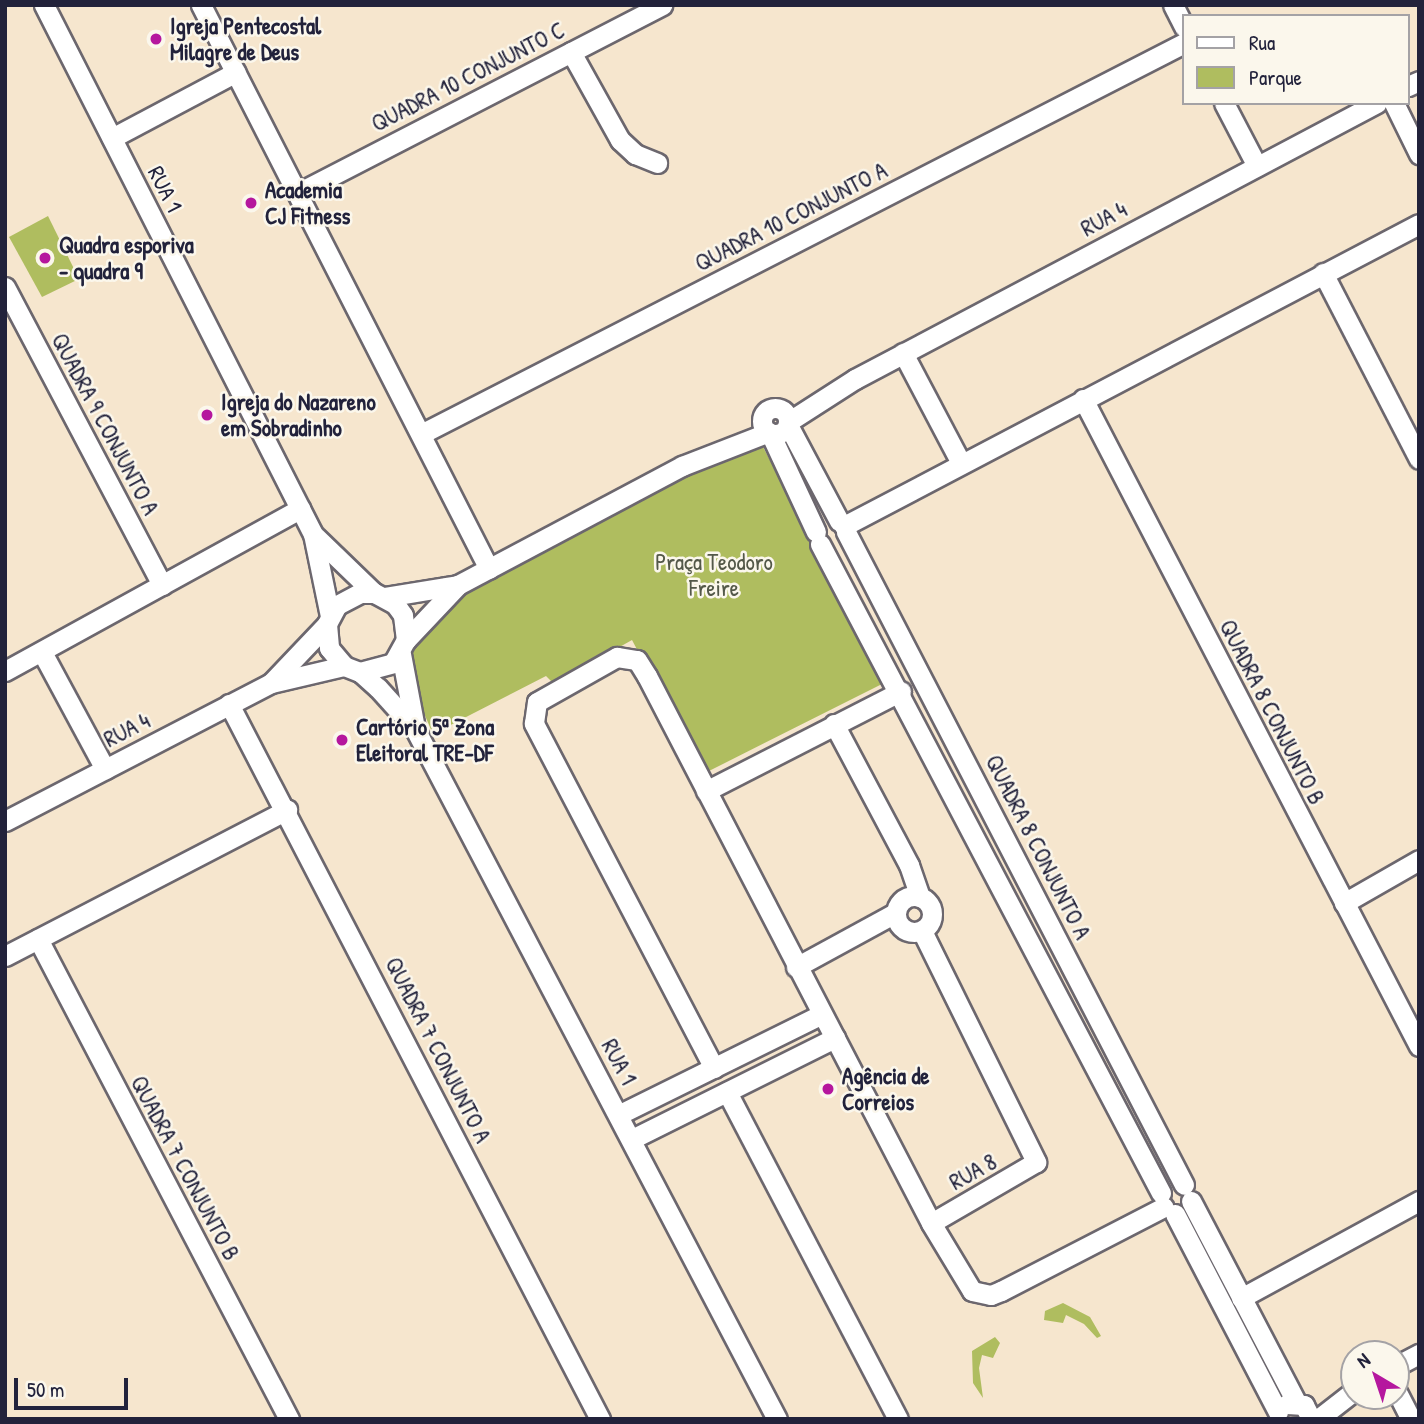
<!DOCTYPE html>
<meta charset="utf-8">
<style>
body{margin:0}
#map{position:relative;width:1424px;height:1424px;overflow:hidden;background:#f6e6ce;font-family:"Patrick Hand",sans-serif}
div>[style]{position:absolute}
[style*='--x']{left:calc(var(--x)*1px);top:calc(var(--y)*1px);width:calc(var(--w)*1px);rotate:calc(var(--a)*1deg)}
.green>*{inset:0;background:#afbd5f}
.roads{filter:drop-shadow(2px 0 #6c676e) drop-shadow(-2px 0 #6c676e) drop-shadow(0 2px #6c676e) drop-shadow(0 -2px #6c676e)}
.minor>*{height:19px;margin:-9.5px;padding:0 9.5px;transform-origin:9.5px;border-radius:9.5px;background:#fff}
.minor>.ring{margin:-9.5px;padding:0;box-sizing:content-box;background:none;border:19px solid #fff;border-radius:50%}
.dots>*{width:19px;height:19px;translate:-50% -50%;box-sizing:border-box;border:4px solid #fbf7ec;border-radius:50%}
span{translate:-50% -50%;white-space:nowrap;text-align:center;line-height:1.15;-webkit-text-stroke:5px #fbf7ec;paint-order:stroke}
.poi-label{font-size:23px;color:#22223b;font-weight:700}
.left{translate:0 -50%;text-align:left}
.street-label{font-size:23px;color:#22223b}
.park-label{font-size:23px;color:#535848}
.frame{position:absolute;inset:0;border:7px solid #22223b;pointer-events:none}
.legend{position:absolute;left:1182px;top:14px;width:228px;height:91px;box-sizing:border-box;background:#fbf7ec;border:2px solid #a4a2a5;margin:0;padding:9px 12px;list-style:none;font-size:21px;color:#22223b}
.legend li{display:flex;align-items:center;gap:14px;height:35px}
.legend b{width:35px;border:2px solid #a4a2a5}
.north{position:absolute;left:1340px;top:1340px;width:70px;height:70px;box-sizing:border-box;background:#fbf7ec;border:2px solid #a4a2a5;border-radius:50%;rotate:321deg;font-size:19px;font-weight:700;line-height:28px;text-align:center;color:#22223b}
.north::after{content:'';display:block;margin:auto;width:24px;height:32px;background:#b5179e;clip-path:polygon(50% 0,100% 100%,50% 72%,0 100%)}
.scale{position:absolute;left:14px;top:1378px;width:114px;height:32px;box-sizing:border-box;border:4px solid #22223b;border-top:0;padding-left:9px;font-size:21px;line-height:24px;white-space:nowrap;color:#22223b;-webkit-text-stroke:5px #fbf7ec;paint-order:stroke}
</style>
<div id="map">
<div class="green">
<div style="clip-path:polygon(48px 216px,79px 279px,42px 297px,9px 237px)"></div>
<div style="clip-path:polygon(761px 443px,886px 682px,703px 774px,632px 640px,554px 684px,546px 676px,433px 734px,409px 679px,411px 644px,454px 590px,716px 458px)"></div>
<div style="clip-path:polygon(1063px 1303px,1090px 1317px,1101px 1336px,1097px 1338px,1084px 1324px,1066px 1315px,1063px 1323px,1044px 1320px,1045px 1311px)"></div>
<div style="clip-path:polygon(995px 1337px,1000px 1343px,993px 1358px,982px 1355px,979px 1368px,983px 1398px,973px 1383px,972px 1351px)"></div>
</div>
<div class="roads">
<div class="minor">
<div style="--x:44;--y:5;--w:593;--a:63.05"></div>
<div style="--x:313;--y:534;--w:84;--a:78.3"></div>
<div style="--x:201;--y:5;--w:633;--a:62.95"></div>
<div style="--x:1173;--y:5;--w:25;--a:63"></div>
<div style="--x:571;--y:52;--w:101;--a:60.9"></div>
<div style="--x:620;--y:140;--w:21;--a:43"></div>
<div style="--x:635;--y:154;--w:24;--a:22"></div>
<div style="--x:1408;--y:86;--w:12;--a:-24"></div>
<div style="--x:1224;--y:103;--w:71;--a:62.4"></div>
<div style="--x:1394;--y:103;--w:57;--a:63.9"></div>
<div style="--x:112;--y:138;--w:140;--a:-28"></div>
<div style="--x:298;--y:193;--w:410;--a:-27.3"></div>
<div style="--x:1323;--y:273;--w:209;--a:62.7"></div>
<div style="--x:5;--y:287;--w:337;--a:62.2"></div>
<div style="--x:903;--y:353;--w:124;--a:62.2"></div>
<div style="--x:1083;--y:399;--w:729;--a:62.56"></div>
<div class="ring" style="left:762px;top:408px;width:7px;height:7px"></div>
<div style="--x:788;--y:422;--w:80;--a:-32.7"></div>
<div style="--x:855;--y:379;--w:590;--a:-27.87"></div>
<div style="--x:788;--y:425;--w:109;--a:62"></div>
<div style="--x:770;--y:433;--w:109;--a:65.1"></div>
<div style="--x:421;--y:434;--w:857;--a:-27.13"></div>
<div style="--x:844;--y:526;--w:649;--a:-27.71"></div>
<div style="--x:846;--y:532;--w:735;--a:62.63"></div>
<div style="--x:316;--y:537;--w:81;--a:44"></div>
<div style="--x:820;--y:544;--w:733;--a:62.28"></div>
<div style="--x:385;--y:597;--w:74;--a:-9.3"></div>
<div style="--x:458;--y:585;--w:254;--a:-28"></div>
<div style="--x:682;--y:466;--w:93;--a:-21.3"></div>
<div style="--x:406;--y:640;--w:76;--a:-46.6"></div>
<div style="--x:42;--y:652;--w:133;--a:61.7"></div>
<div style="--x:401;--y:654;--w:75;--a:79.3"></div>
<div style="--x:5;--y:671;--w:337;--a:-28.8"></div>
<div style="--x:360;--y:672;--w:34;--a:-15"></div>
<div style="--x:393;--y:663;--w:26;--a:-61"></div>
<div style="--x:406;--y:640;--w:25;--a:-97"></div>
<div style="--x:403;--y:615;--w:14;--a:-126"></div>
<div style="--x:395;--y:604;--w:24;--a:-152"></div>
<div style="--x:374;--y:593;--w:14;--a:180"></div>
<div style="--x:360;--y:593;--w:26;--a:152"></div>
<div style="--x:337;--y:605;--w:21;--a:118"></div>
<div style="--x:327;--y:624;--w:24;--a:85"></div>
<div style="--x:329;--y:648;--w:23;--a:50"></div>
<div style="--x:344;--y:666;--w:17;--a:21"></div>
<div style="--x:360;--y:672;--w:24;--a:42"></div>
<div style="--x:378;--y:688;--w:55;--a:47.9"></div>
<div style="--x:415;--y:729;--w:779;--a:62.32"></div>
<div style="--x:272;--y:682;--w:80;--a:-46.5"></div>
<div style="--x:229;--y:704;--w:806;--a:62.58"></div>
<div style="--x:834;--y:724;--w:160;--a:62"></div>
<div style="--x:909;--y:865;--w:34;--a:71"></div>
<div style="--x:706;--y:791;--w:219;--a:-27.1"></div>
<div style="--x:5;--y:821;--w:300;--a:-27.4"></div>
<div style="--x:271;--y:683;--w:75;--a:-13.1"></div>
<div class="ring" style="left:896px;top:896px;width:17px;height:17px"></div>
<div style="--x:1344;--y:903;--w:86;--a:-29.8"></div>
<div style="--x:922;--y:931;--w:258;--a:63.7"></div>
<div style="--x:1036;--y:1162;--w:121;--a:149.8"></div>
<div style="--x:38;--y:939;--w:542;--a:62.39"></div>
<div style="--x:5;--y:956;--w:318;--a:-27.4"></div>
<div style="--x:796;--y:967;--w:113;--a:-28.6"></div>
<div style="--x:714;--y:1068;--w:389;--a:-117.6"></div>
<div style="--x:534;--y:723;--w:21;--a:-82"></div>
<div style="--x:537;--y:702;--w:92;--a:-29.4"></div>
<div style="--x:617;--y:657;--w:20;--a:9"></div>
<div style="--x:637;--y:660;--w:19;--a:58"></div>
<div style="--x:647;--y:676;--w:616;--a:62.56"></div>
<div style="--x:931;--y:1223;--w:79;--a:58.9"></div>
<div style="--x:972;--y:1291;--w:19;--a:12"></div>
<div style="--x:991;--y:1295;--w:11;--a:-22"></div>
<div style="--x:1001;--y:1291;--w:183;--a:-27.3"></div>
<div style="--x:727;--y:1092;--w:369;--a:62.4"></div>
<div style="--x:620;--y:1114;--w:225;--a:-26.3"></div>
<div style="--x:632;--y:1139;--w:227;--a:-26.5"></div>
<div style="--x:1191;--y:1201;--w:227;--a:62.4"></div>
<div style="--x:1175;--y:1214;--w:223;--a:62.5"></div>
<div style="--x:1241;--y:1298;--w:203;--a:-28.6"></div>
<div style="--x:1396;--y:1366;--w:26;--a:-28"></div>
<div style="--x:1396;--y:1390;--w:33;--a:63"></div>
<div style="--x:1287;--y:1404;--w:17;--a:3"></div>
<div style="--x:1304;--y:1405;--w:16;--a:63"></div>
<div style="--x:1318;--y:1419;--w:46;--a:-37.9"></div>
</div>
</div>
<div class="dots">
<div style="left:156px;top:39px;background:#b5179e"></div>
<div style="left:251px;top:203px;background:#b5179e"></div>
<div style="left:45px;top:258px;background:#b5179e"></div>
<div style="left:207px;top:415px;background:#b5179e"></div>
<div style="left:342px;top:740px;background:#b5179e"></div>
<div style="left:828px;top:1089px;background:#b5179e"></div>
</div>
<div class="poi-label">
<span class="left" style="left:170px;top:39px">Igreja Pentecostal<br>Milagre de Deus</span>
<span class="left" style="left:265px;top:203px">Academia<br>CJ Fitness</span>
<span class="left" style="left:59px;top:258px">Quadra esporiva<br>- quadra 9</span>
<span class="left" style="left:221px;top:415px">Igreja do Nazareno<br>em Sobradinho</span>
<span class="left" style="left:356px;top:740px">Cartório 5ª Zona<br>Eleitoral TRE-DF</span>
<span class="left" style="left:842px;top:1089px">Agência de<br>Correios</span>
</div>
<div class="street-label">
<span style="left:468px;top:77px;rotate:-27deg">QUADRA 10 CONJUNTO C</span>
<span style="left:165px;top:189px;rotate:63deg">RUA 1</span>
<span style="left:791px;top:217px;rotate:-27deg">QUADRA 10 CONJUNTO A</span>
<span style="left:1104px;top:219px;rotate:-28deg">RUA 4</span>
<span style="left:105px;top:424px;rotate:62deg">QUADRA 9 CONJUNTO A</span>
<span style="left:1272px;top:712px;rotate:63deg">QUADRA 8 CONJUNTO B</span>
<span style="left:127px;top:730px;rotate:-27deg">RUA 4</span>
<span style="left:1038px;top:847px;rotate:63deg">QUADRA 8 CONJUNTO A</span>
<span style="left:438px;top:1050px;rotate:63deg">QUADRA 7 CONJUNTO A</span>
<span style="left:619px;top:1062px;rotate:62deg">RUA 1</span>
<span style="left:185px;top:1168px;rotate:62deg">QUADRA 7 CONJUNTO B</span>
<span style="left:973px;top:1172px;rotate:-29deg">RUA 8</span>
</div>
<div class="park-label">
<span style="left:714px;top:575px">Praça Teodoro<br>Freire</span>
</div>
<div class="frame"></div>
<ul class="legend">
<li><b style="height:9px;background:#fff"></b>Rua</li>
<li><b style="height:19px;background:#afbd5f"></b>Parque</li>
</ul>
<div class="north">N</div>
<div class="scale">50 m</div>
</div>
